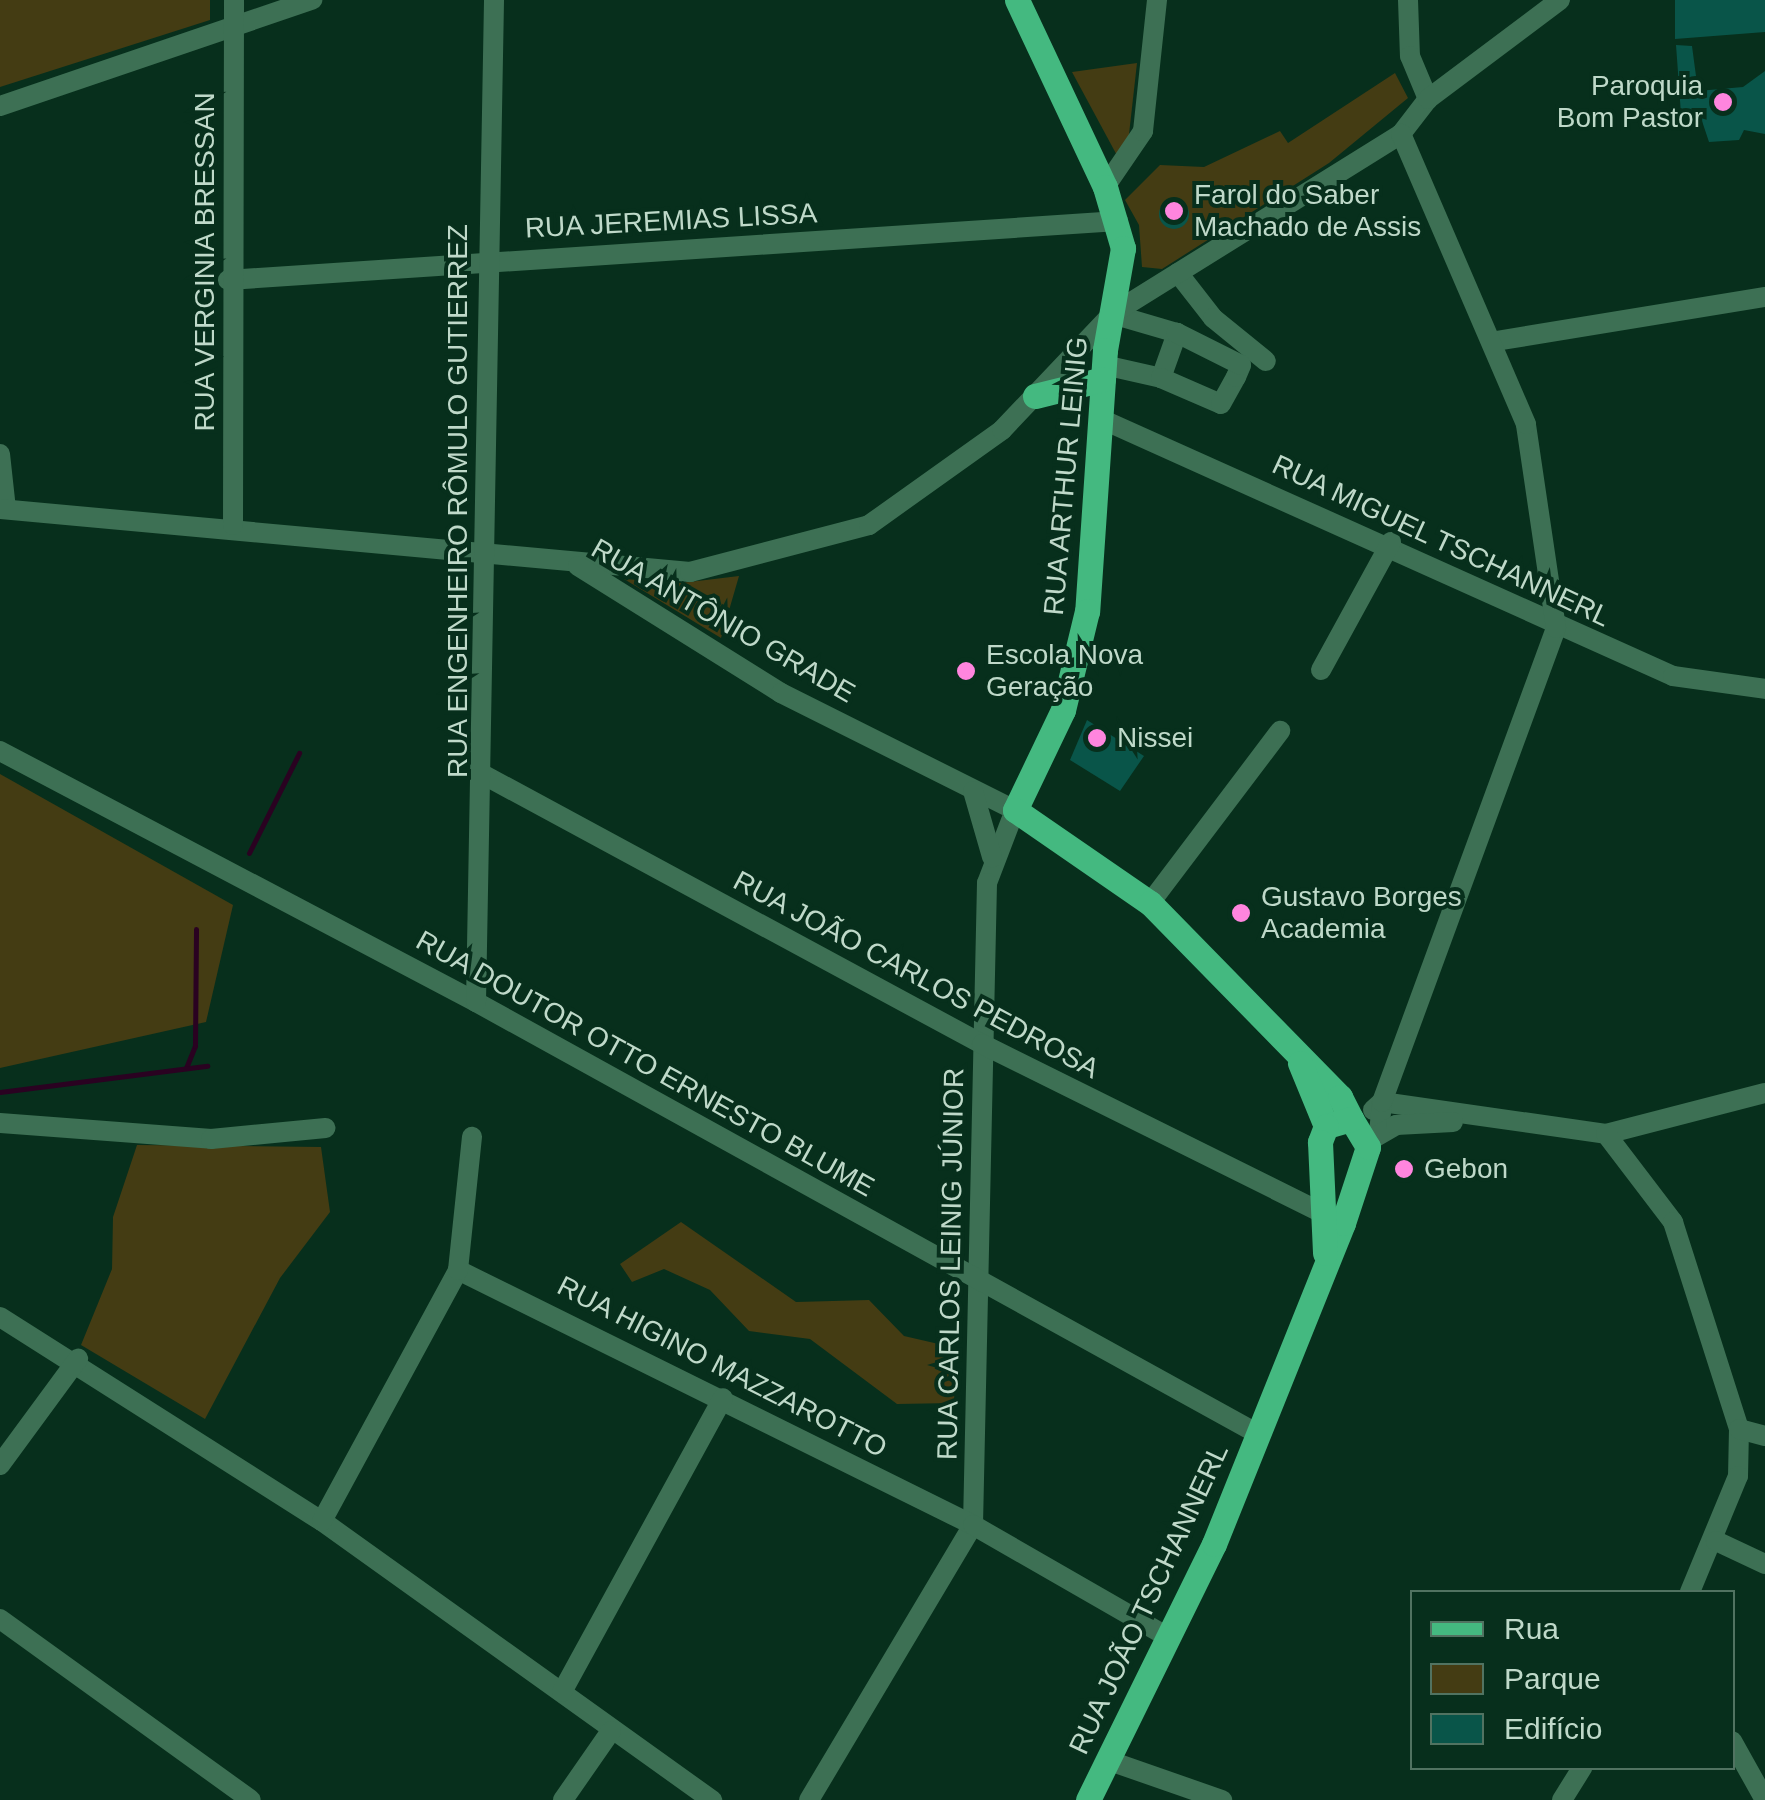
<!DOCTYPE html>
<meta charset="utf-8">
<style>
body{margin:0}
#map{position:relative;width:1765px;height:1800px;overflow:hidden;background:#072f1c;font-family:Helvetica,sans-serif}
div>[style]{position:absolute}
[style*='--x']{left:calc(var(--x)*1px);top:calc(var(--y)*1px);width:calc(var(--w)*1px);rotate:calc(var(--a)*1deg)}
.green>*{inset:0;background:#443c13}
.stream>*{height:5px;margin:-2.5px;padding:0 2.5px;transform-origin:2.5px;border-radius:2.5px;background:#2a0221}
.building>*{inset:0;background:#095549}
.round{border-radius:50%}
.minor>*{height:20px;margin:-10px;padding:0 10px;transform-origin:10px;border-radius:10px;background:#3d7054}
.major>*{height:25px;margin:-12.5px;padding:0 12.5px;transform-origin:12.5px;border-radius:12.5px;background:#44b980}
.dots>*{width:28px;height:28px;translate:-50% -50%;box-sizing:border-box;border:5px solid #072f1c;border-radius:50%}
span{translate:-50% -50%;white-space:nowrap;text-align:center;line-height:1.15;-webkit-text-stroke:8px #072f1c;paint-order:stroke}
.poi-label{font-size:28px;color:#bfd9c9}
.right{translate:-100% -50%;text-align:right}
.left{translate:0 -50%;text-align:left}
.street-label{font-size:28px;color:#bfd9c9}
.legend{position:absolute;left:1410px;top:1590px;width:325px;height:180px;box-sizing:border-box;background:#072f1c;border:2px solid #517361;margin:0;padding:12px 18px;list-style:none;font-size:30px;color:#bfd9c9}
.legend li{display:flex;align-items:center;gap:20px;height:50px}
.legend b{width:50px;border:2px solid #517361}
</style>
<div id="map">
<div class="green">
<div style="clip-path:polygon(0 0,210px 0,210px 20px,0 87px)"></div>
<div style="clip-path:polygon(1137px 63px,1127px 152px,1120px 161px,1072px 72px)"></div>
<div style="clip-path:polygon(1395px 73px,1408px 98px,1329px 163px,1162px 269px,1142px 267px,1139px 225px,1125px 200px,1160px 165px,1204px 167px,1280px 131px,1288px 143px)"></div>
<div style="clip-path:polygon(739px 576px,721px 638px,624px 579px,681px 583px)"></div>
<div style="clip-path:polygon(0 774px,233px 905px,206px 1022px,0 1068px)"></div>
<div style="clip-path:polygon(137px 1145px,321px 1147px,330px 1212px,280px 1278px,205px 1419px,81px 1345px,112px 1269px,113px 1217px)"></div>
<div style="clip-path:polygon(681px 1222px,796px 1302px,869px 1300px,904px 1336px,956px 1348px,954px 1403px,897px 1404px,810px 1339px,749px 1331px,710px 1290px,664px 1269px,632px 1282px,620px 1264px)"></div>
</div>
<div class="stream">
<div style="--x:249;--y:853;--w:112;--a:-63.4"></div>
<div style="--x:186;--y:1068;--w:24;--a:-68"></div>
<div style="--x:195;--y:1046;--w:117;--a:-89.5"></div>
<div style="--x:0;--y:1092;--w:209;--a:-7.2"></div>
</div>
<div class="building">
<div style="clip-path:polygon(1675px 0,1765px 0,1765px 32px,1675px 39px)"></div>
<div style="clip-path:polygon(1676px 45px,1692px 46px,1698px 91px,1743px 87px,1765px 71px,1765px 134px,1744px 130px,1739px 140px,1709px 142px,1699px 112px,1681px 114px)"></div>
<div class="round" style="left:1159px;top:199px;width:30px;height:30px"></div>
<div style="clip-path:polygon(1087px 720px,1144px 756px,1120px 791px,1070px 760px)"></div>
</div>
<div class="minor">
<div style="--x:1408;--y:0;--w:56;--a:88"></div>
<div style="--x:1410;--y:56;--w:47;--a:67.3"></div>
<div style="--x:0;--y:106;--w:330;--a:-18.8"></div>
<div style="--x:1105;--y:187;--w:68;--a:-55.8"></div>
<div style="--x:1143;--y:131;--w:132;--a:-83.9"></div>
<div style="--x:1178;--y:273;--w:57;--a:52.1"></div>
<div style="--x:1213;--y:318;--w:68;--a:39.1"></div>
<div style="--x:228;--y:280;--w:892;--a:-3.79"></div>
<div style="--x:1496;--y:341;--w:273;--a:-9.3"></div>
<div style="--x:1104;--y:365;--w:58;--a:12.8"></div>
<div style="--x:1161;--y:378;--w:48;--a:-70.4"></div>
<div style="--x:1177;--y:333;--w:68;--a:-163.7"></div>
<div style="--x:1161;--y:378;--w:65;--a:23.4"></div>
<div style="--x:1221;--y:404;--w:31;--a:-61"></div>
<div style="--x:1236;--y:377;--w:13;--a:-67"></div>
<div style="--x:1241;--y:365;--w:72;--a:-153.4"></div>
<div style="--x:1099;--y:418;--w:629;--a:24.2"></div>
<div style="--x:1673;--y:676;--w:93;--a:8"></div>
<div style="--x:0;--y:454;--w:55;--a:83.8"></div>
<div style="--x:0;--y:509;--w:693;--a:5.22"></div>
<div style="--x:690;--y:572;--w:185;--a:-14.7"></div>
<div style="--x:869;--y:525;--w:163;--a:-35.5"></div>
<div style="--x:1002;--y:430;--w:160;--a:-46.5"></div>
<div style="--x:1112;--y:314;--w:340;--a:-31.9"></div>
<div style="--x:1401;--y:134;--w:44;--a:-52.4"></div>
<div style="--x:1428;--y:99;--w:165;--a:-36.9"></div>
<div style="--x:233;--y:525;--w:525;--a:-89.89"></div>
<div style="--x:578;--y:566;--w:239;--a:32"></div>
<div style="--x:781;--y:693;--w:262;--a:26.6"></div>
<div style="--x:1015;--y:810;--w:78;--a:111"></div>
<div style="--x:987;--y:883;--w:642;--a:91.25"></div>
<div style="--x:973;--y:1525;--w:320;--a:120.8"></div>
<div style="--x:1321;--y:670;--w:146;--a:-61.3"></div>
<div style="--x:0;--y:751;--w:538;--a:27.8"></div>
<div style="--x:476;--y:1002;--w:893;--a:28.92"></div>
<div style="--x:484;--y:775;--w:566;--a:28.38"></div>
<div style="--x:982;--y:1044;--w:385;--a:26.4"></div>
<div style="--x:973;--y:791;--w:69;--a:73.9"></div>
<div style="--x:1150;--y:903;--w:216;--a:-52.9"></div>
<div style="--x:476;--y:1002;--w:1002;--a:-88.97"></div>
<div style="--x:1373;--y:1110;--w:12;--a:-42"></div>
<div style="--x:1382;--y:1102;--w:226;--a:8.1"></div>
<div style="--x:1606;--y:1134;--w:164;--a:-14.5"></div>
<div style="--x:0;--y:1123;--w:212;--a:4.3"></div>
<div style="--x:211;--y:1139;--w:115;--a:-5.5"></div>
<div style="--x:1379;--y:1132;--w:30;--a:-84"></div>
<div style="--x:1382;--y:1102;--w:505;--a:-69.84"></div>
<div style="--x:1556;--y:628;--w:206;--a:-98.4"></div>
<div style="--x:1526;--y:424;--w:316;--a:-113.3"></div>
<div style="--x:1606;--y:1134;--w:111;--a:52.7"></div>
<div style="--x:1673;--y:1222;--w:217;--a:72.3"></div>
<div style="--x:1739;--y:1429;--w:47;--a:91.2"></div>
<div style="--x:1738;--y:1476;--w:126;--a:112.5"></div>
<div style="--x:1372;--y:1139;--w:28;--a:-30"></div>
<div style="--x:1396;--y:1125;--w:57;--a:-3"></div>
<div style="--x:458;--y:1270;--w:575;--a:26.34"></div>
<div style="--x:973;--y:1525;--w:225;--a:29.9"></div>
<div style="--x:0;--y:1317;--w:381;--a:32.4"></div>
<div style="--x:322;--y:1521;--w:480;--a:35.6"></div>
<div style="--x:1739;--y:1429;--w:27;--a:15"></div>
<div style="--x:0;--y:1465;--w:132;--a:-53.7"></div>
<div style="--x:322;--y:1521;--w:285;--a:-61.5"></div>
<div style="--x:458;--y:1270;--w:134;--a:-84"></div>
<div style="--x:1716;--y:1541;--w:54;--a:25.1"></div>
<div style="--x:0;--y:1619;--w:309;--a:35.8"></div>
<div style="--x:562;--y:1692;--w:335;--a:-61.3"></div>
<div style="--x:1732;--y:1741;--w:68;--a:60.8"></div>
<div style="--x:1107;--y:1760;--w:122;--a:19.2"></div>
<div style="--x:563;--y:1800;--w:84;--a:-55.2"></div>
<div style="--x:1562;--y:1800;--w:38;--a:-58"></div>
</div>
<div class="major">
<div style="--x:1017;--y:0;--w:207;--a:64.8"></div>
<div style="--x:1105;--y:187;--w:64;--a:73.6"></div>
<div style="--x:1123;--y:248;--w:104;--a:100"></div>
<div style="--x:1105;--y:350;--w:262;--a:93.9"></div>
<div style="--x:1087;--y:611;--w:102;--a:103.6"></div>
<div style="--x:1063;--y:710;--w:111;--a:115.6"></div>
<div style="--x:1015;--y:810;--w:164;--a:34.6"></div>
<div style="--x:1150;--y:903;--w:272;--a:45.6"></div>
<div style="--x:1340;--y:1097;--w:25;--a:63"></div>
<div style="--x:1035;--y:396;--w:70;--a:-14"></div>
<div style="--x:1300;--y:1063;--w:68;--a:67.6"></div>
<div style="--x:1088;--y:1800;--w:285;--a:-63.8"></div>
<div style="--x:1214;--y:1544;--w:346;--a:-68.1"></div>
<div style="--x:1343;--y:1223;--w:80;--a:-71.8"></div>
<div style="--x:1368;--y:1147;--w:33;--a:-121"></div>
<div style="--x:1351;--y:1119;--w:26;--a:164"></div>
<div style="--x:1326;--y:1126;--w:17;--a:111"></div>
<div style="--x:1320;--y:1142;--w:111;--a:87.4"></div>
</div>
<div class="dots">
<div style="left:1723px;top:102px;background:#ff85de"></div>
<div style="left:1174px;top:211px;background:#ff85de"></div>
<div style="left:966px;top:671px;background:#ff85de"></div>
<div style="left:1097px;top:738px;background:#ff85de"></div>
<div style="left:1241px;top:913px;background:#ff85de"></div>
<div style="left:1404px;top:1169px;background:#ff85de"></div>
</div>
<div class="poi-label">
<span class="right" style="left:1703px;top:102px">Paroquia<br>Bom Pastor</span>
<span class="left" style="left:1194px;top:211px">Farol do Saber<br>Machado de Assis</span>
<span class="left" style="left:986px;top:671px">Escola Nova<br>Geração</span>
<span class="left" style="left:1117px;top:738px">Nissei</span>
<span class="left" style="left:1261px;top:913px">Gustavo Borges<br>Academia</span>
<span class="left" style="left:1424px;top:1169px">Gebon</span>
</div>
<div class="street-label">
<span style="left:671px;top:221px;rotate:-3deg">RUA JEREMIAS LISSA</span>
<span style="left:205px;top:262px;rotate:-90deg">RUA VERGINIA BRESSAN</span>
<span style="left:1066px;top:476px;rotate:-85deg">RUA ARTHUR LEINIG</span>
<span style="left:458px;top:501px;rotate:-90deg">RUA ENGENHEIRO RÔMULO GUTIERREZ</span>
<span style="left:1441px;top:541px;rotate:25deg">RUA MIGUEL TSCHANNERL</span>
<span style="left:723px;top:621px;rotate:30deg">RUA ANTÔNIO GRADE</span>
<span style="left:916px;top:975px;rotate:28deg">RUA JOÃO CARLOS PEDROSA</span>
<span style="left:645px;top:1064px;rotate:29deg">RUA DOUTOR OTTO ERNESTO BLUME</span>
<span style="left:951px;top:1264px;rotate:-89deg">RUA CARLOS LEINIG JÚNIOR</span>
<span style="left:722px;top:1367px;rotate:27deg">RUA HIGINO MAZZAROTTO</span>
<span style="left:1149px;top:1599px;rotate:-65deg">RUA JOÃO TSCHANNERL</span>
</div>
<ul class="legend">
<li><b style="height:12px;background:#44b980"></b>Rua</li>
<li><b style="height:28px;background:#443c13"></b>Parque</li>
<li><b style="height:28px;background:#095549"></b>Edifício</li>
</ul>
</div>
